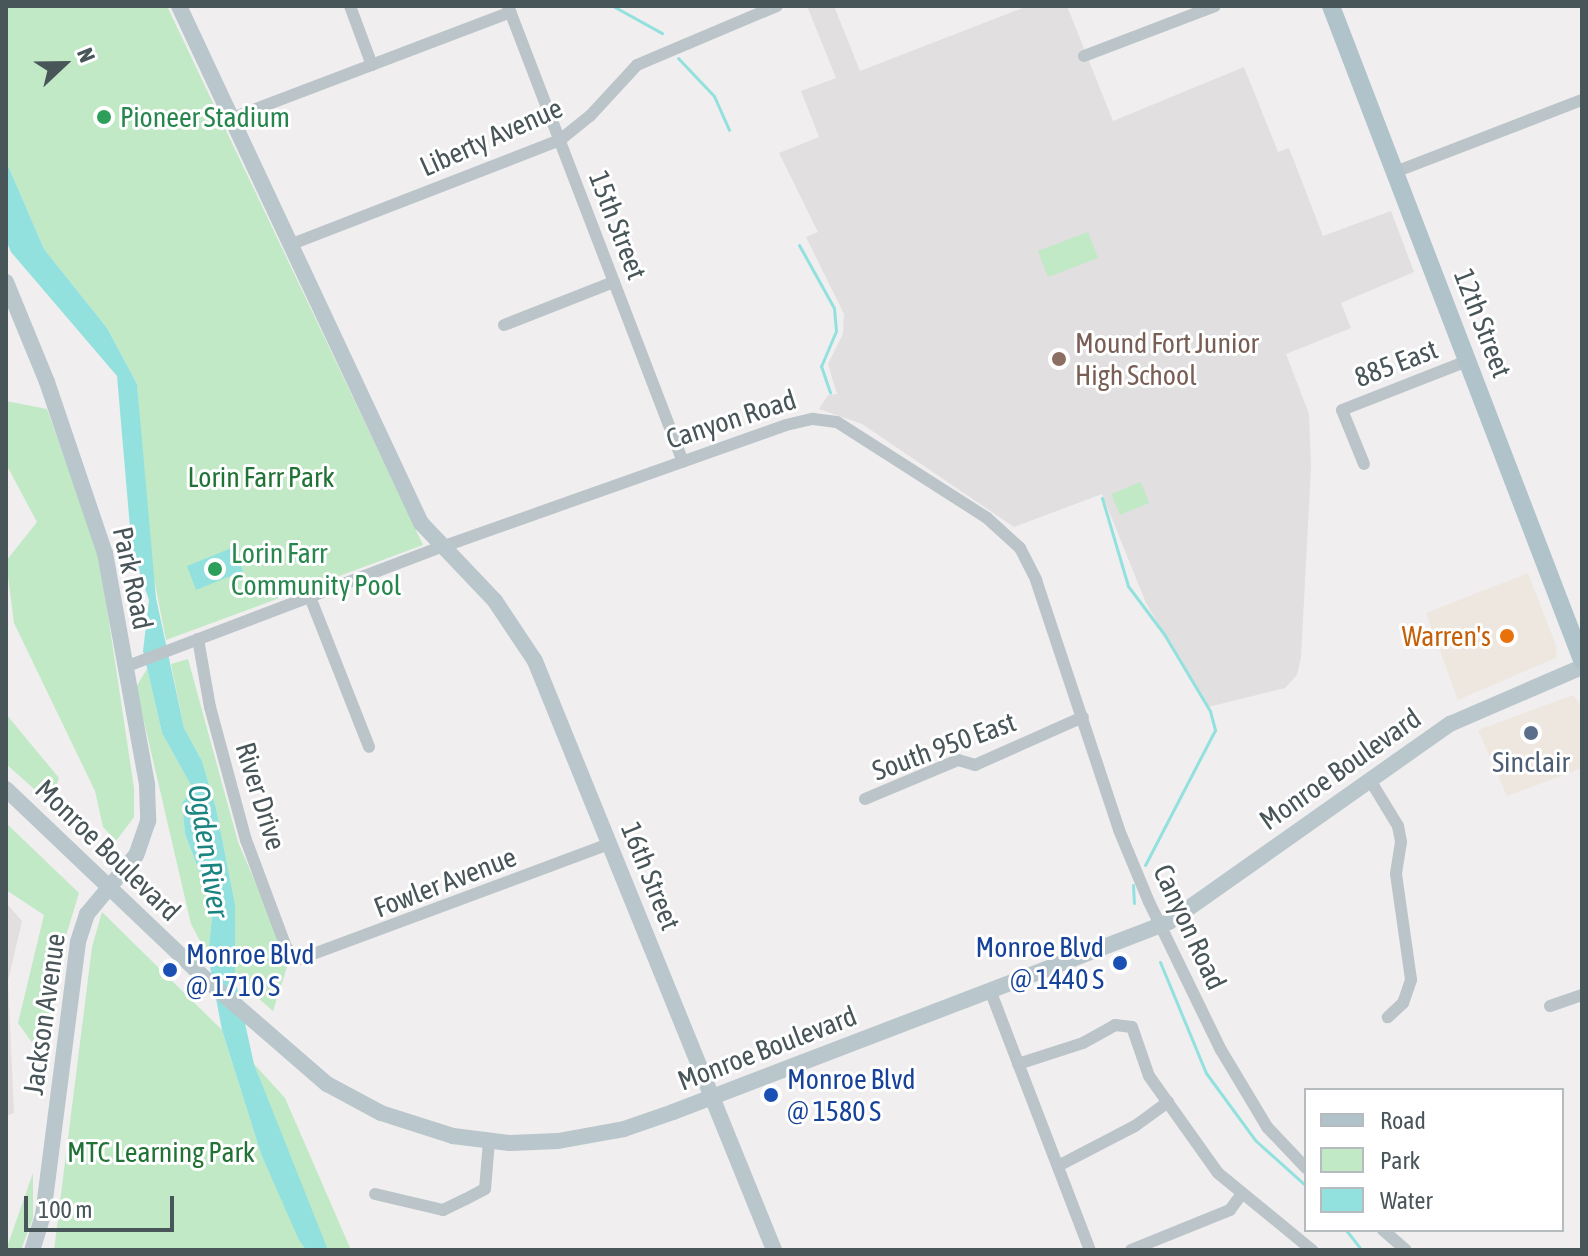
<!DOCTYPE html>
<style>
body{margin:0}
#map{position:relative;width:1588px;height:1256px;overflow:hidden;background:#f0eeef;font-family:"Asap Condensed",sans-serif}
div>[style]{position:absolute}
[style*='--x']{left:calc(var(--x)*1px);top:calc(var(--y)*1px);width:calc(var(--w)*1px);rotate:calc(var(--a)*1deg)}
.commercial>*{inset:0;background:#eee7e0}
.education>*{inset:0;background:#e1dfe0}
.green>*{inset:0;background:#c1e9c6}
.water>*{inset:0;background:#93e1de}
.stream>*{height:3px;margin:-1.5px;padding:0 1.5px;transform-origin:1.5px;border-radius:1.5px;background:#93e1de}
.street>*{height:12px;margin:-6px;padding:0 6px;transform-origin:6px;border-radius:6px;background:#bbc5c9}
.secondary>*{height:16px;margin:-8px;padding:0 8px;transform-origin:8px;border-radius:8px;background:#b9c6cb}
.primary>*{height:18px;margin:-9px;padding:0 9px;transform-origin:9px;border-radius:9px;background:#b0c3ca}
.dots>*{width:22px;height:22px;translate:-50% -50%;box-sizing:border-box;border:4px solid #fff;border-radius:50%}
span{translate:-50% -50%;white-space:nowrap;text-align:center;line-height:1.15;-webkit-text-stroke:6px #fff;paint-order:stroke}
.leisure-label{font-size:28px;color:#27864d}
.left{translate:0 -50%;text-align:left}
.street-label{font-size:28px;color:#485559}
.education-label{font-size:28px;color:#785e54}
.park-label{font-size:28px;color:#217235}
.food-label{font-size:28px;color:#c56008}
.right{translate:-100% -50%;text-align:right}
.service-label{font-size:28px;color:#4e5e75}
.transit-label{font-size:28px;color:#164399}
.water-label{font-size:30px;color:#1a8480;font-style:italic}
.frame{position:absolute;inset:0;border:8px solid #485559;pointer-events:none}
.legend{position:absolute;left:1304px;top:1088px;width:260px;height:144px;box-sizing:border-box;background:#fff;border:2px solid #b6bbbd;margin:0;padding:10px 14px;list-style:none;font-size:24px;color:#485559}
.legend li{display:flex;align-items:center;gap:16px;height:40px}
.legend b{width:40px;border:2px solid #b6bbbd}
.north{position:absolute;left:24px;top:24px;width:80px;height:80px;-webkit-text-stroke:6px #fff;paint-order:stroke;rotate:68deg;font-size:22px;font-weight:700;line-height:32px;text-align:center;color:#485559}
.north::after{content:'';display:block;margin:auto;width:28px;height:36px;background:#485559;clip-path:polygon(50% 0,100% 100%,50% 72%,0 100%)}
.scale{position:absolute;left:24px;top:1196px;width:150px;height:36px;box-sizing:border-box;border:4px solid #485559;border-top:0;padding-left:10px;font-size:24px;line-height:28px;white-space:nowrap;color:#485559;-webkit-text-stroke:6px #fff;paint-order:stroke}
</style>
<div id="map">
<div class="commercial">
<div style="clip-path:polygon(1528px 573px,1557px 648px,1556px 658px,1458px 700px,1426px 613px)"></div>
<div style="clip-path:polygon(1573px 695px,1582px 706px,1582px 768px,1507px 796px,1478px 730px)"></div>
</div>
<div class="education">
<div style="clip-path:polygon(807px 6px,834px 6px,860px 71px,1028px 6px,1067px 6px,1113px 121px,1244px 67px,1278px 152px,1289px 148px,1323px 236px,1391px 211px,1414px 272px,1341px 303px,1351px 328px,1286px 354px,1309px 414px,1311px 468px,1301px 657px,1297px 675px,1285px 688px,1208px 707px,1146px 603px,1102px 494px,1014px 527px,862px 424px,819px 409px,828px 395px,837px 394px,828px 364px,843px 334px,844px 314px,806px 237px,818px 232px,779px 153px,819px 137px,801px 91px,836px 78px)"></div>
<div style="clip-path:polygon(6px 903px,22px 921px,8px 981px,14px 1113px,6px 1116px)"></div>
</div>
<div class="green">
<div style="clip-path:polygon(6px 6px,167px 6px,423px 545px,166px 640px,149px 553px,137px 384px,107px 328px,44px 249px,6px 161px)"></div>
<div style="clip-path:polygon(1088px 232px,1098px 258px,1048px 277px,1038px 251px)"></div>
<div style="clip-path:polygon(6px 401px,47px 409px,99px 555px,134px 788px,134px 817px,116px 841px,103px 827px,95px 791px,14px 623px,6px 561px,37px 522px,6px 464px)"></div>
<div style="clip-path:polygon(1141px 482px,1149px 503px,1120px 515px,1111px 494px)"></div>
<div style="clip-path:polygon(188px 659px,238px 842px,289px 961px,273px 1011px,235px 978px,235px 904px,216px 808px,202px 761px,184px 728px,171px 664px)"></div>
<div style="clip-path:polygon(147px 669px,162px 733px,193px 789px,182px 803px,185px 834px,213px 907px,208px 956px,191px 924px,136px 687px)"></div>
<div style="clip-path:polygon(6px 714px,59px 778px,50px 803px,6px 764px)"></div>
<div style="clip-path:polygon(6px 823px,79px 893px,65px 939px,44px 1059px,18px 1023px,44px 915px,6px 890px)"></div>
<div style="clip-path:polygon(102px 912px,222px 1030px,261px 1154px,306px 1250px,54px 1250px,92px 947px)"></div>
<div style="clip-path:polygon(254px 1064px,285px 1098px,351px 1250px,328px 1250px,320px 1239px)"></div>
<div style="clip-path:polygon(33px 1173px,33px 1218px,21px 1250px,6px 1250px)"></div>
</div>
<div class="water">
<div style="clip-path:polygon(6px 161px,44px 249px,107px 328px,137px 384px,156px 598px,184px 728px,202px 761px,216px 808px,235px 904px,235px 978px,254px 1064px,328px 1250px,306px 1250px,299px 1240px,261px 1154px,222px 1030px,208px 956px,213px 907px,185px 834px,182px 803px,193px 789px,162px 733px,143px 651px,149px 600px,132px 551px,117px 376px,11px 252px,6px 240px)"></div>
<div style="clip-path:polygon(234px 547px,243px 571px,196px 590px,187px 566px)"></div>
</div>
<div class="stream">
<div style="--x:613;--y:6;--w:56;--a:28.9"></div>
<div style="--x:678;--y:58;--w:52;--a:46.5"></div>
<div style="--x:714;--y:96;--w:37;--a:66"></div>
<div style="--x:799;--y:245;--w:72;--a:60.9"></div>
<div style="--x:834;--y:308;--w:23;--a:85"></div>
<div style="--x:836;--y:331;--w:38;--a:113"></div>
<div style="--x:821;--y:366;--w:28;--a:71"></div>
<div style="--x:1102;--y:498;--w:92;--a:73.5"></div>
<div style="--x:1128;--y:586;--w:60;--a:53.1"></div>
<div style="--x:1164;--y:634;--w:90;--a:59.1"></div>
<div style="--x:1210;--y:711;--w:20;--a:75"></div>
<div style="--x:1215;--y:730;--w:152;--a:117.4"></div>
<div style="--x:1133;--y:885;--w:18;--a:87"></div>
<div style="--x:1160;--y:962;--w:120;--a:67.5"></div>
<div style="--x:1206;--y:1073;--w:83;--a:53.8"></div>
<div style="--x:1255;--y:1140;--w:69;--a:42"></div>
<div style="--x:1346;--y:1230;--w:23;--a:52"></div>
</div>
<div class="street">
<div style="--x:350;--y:6;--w:63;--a:69.6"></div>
<div style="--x:508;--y:6;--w:488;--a:69"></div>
<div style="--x:1084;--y:56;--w:140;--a:-20.9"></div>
<div style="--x:232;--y:118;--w:298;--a:-20.8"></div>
<div style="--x:1395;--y:172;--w:200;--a:-21.1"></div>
<div style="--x:292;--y:244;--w:287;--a:-21.2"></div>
<div style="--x:560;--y:140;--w:38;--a:-39"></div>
<div style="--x:590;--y:116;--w:69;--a:-47.3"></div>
<div style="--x:637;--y:65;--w:152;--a:-22.9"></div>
<div style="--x:504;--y:325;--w:118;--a:-21.4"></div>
<div style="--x:1364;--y:464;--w:58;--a:-112.2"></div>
<div style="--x:1342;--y:410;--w:134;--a:-21.4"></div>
<div style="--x:310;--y:597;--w:161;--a:68.5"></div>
<div style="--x:198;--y:639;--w:69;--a:80"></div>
<div style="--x:210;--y:707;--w:138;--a:74.9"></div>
<div style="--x:246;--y:840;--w:114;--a:69.5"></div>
<div style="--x:286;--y:947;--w:17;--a:50"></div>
<div style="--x:297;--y:960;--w:333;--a:-20.4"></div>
<div style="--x:125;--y:667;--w:336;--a:-20.8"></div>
<div style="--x:439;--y:548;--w:368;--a:-19.5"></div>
<div style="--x:786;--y:425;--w:28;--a:-13"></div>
<div style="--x:813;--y:419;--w:24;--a:7"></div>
<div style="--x:837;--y:422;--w:178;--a:32.6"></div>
<div style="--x:987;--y:518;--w:45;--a:42.3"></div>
<div style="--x:1020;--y:548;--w:36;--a:63"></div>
<div style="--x:1036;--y:580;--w:263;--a:71.6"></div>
<div style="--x:1119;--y:830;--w:78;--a:67.4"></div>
<div style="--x:1149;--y:902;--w:165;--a:64.1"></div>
<div style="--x:1221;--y:1050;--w:90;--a:59.1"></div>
<div style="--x:1267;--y:1127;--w:57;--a:46.4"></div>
<div style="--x:1370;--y:780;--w:54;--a:58.7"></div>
<div style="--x:1398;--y:826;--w:16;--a:79"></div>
<div style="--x:1401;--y:842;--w:32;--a:99"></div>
<div style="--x:1396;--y:874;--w:107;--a:81.9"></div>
<div style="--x:1411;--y:980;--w:24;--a:109"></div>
<div style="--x:1403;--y:1003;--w:21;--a:137"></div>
<div style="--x:865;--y:799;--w:101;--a:-22.8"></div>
<div style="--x:958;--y:760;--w:18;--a:16"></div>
<div style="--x:975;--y:765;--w:118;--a:-24"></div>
<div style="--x:990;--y:990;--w:279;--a:69"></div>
<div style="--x:1550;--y:1006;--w:34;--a:-19"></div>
<div style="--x:1018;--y:1064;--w:68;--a:-17.9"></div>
<div style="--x:1083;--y:1043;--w:37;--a:-29"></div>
<div style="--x:1115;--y:1025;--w:17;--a:7"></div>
<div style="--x:1132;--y:1027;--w:52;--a:70.9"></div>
<div style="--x:1149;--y:1076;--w:119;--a:54.6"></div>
<div style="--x:1218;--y:1173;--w:122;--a:39.3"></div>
<div style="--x:1058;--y:1166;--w:87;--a:-27.5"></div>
<div style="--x:1135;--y:1126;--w:41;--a:-36"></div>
<div style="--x:375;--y:1194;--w:70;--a:13.2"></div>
<div style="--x:443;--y:1210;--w:25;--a:-26"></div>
<div style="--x:466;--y:1199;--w:21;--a:-28"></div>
<div style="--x:485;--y:1189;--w:48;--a:-85.2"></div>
<div style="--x:1383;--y:1230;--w:30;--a:41"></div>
<div style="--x:1131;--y:1250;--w:107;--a:-22"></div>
<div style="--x:1230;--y:1210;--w:17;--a:-54"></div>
</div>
<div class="secondary">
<div style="--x:179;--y:6;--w:571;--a:64.92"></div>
<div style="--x:421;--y:523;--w:108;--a:46.5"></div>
<div style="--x:495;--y:601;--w:72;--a:56.3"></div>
<div style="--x:535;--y:661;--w:636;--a:67.91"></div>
<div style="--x:6;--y:282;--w:108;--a:67.7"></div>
<div style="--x:47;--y:382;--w:181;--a:71.3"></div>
<div style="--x:105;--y:553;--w:236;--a:79.7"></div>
<div style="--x:147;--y:785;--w:36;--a:88"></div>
<div style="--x:148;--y:821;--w:36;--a:109"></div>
<div style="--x:136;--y:855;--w:77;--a:129.7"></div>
<div style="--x:87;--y:914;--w:29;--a:108"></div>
<div style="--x:78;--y:942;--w:275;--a:97.3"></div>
<div style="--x:43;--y:1215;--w:37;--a:107"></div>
<div style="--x:6;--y:789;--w:269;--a:43.6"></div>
<div style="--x:201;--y:975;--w:167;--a:40.9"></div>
<div style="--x:327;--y:1084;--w:61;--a:28.2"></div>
<div style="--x:381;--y:1113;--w:76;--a:17.7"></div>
<div style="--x:453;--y:1136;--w:57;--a:7"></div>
<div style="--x:510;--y:1143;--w:48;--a:-2.4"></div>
<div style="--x:558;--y:1141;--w:67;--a:-10.3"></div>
<div style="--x:624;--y:1129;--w:52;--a:-19.1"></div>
<div style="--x:673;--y:1112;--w:531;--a:-20.96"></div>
<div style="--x:1169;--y:922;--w:344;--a:-35.2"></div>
<div style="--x:1450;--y:724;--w:144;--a:-23.4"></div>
</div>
<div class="primary">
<div style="--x:1331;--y:6;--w:701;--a:69"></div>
</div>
<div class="dots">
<div style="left:104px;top:117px;background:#2e9e5b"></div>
<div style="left:1059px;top:359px;background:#8d6e63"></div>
<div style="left:215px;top:569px;background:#2e9e5b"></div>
<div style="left:1507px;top:636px;background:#e8710a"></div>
<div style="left:1531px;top:733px;background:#5c6f8a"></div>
<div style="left:1120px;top:963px;background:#1a4fb4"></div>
<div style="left:170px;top:970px;background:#1a4fb4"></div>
<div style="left:771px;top:1095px;background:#1a4fb4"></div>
</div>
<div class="leisure-label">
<span class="left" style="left:120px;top:117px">Pioneer Stadium</span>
<span class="left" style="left:231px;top:569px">Lorin Farr<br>Community Pool</span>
</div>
<div class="street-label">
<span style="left:491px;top:137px;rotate:-24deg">Liberty Avenue</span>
<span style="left:618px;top:225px;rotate:69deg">15th Street</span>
<span style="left:1483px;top:323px;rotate:69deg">12th Street</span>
<span style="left:1396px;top:363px;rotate:-21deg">885 East</span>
<span style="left:731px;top:419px;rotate:-18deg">Canyon Road</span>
<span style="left:133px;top:578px;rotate:78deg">Park Road</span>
<span style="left:944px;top:746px;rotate:-20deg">South 950 East</span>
<span style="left:1340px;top:769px;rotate:-35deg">Monroe Boulevard</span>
<span style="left:261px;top:796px;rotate:73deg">River Drive</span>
<span style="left:108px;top:850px;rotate:44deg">Monroe Boulevard</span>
<span style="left:651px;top:876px;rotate:68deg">16th Street</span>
<span style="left:445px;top:882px;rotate:-21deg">Fowler Avenue</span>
<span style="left:1190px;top:927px;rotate:65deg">Canyon Road</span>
<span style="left:44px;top:1014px;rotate:-82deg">Jackson Avenue</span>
<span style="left:767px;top:1048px;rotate:-21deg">Monroe Boulevard</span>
</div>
<div class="education-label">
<span class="left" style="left:1075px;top:359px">Mound Fort Junior<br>High School</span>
</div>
<div class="park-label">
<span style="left:261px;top:477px">Lorin Farr Park</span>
<span style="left:161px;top:1152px">MTC Learning Park</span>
</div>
<div class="food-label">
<span class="right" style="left:1491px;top:636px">Warren's</span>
</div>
<div class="service-label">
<span style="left:1531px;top:762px">Sinclair</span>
</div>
<div class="transit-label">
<span class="right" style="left:1104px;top:963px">Monroe Blvd<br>@ 1440 S</span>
<span class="left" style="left:186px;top:970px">Monroe Blvd<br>@ 1710 S</span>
<span class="left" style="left:787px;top:1095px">Monroe Blvd<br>@ 1580 S</span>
</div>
<div class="water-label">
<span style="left:209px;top:851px;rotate:81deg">Ogden River</span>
</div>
<div class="frame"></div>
<ul class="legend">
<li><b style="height:10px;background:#b0c3ca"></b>Road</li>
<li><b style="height:22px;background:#c1e9c6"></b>Park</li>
<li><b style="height:22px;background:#93e1de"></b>Water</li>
</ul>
<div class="north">N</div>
<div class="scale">100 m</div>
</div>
